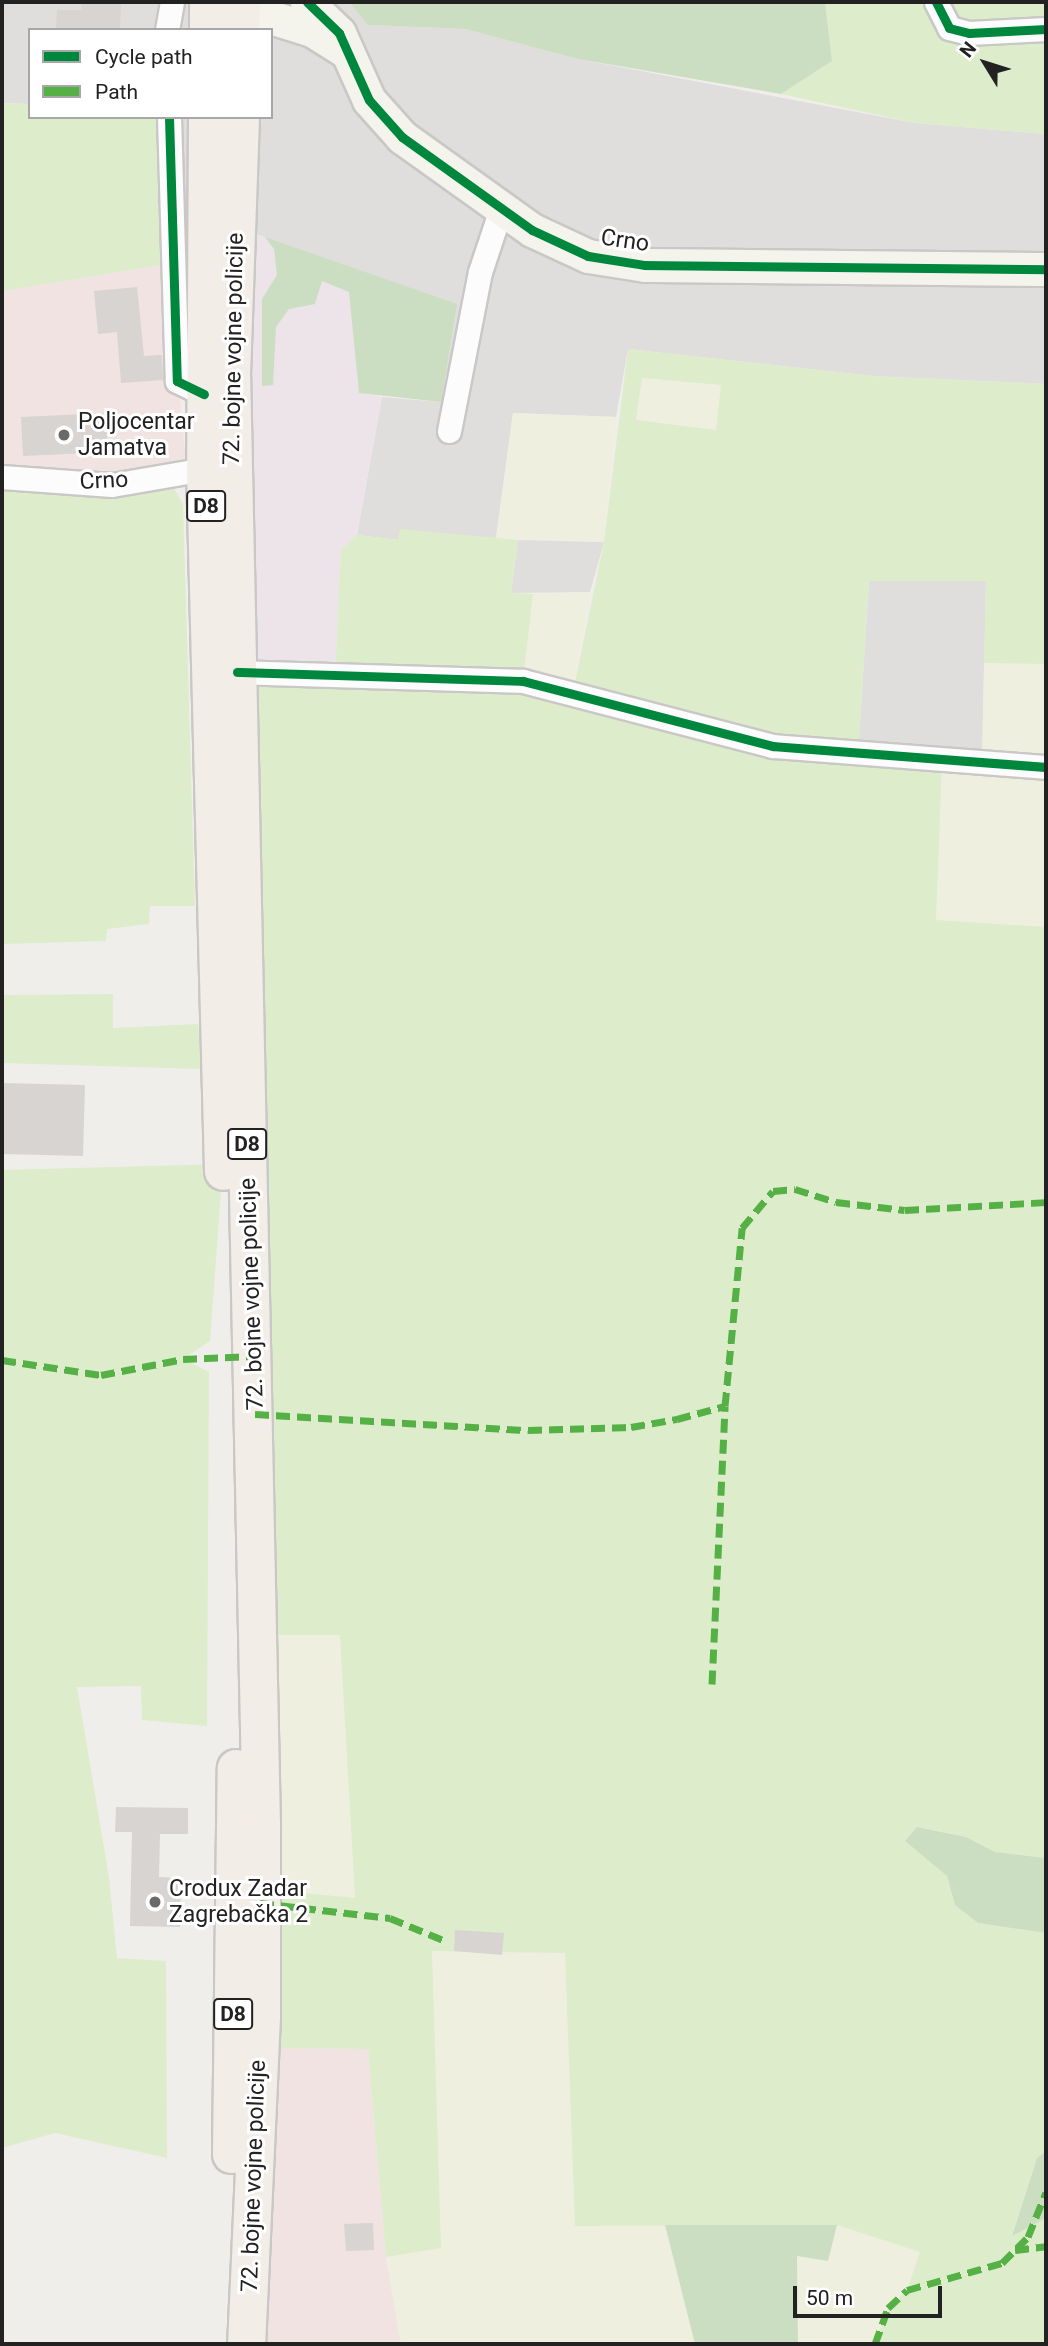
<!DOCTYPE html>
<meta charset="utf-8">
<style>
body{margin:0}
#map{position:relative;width:1048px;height:2346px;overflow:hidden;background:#f0eeeb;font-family:Roboto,sans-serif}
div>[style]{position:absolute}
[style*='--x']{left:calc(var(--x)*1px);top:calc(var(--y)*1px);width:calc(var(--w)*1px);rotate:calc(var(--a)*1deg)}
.residential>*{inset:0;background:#dfdedc}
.commercial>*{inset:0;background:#f1e3e1}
.industrial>*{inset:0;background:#ede4e9}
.farmland>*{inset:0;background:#efefdf}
.grass>*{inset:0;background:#ddeccb}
.forest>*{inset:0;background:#cbdec1}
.building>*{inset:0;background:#d7d4d2}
.roads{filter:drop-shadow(2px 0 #c9c8c7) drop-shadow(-2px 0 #c9c8c7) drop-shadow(0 2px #c9c8c7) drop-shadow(0 -2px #c9c8c7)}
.street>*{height:23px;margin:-11.5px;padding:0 11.5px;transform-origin:11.5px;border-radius:11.5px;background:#fdfcfc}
.secondary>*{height:33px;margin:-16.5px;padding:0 16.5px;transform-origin:16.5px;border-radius:16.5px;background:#f4f4ed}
.primary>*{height:37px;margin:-18.5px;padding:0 18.5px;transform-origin:18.5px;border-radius:18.5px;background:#f3ede7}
.quiet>*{height:7px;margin-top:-3.5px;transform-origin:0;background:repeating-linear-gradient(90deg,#55b145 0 14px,transparent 0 21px)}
.cycleway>*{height:9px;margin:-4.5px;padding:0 4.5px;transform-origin:4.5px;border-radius:4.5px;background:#00873e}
.dots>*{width:19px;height:19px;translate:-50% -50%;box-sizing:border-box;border:4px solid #fff;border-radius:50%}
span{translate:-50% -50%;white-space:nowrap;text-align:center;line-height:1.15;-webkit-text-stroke:6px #fff;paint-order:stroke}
.shield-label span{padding:2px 5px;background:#fff;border:2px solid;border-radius:5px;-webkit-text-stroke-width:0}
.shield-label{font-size:21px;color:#222;font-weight:700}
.street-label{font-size:23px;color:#222}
.poi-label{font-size:23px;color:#222}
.left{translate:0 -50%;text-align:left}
.frame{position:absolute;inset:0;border:4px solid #222;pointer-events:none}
.legend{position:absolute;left:28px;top:28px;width:245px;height:91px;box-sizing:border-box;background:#fff;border:2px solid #a7a7a7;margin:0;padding:9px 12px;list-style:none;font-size:21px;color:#222}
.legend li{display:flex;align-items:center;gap:14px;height:35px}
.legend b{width:35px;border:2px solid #a7a7a7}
.north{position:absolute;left:950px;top:28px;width:70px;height:70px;-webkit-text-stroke:5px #fff;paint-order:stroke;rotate:308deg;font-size:19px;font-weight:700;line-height:28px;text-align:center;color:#222}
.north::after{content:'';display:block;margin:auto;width:24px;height:32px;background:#222;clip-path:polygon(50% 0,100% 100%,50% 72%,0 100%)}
.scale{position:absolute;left:793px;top:2286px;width:149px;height:32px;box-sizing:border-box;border:4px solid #222;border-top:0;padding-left:9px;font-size:21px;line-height:24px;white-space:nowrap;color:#222;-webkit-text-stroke:5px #fff;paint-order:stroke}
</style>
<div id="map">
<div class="residential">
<div style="clip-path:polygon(2px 2px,349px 2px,369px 25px,465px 29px,578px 59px,915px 123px,1046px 134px,1046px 384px,873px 376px,628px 349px,616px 417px,513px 413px,496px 538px,402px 532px,398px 540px,357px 535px,382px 397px,441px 402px,265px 237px,157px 204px,159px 117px,271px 117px,271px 30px,30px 30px,30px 104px,2px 103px)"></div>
<div style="clip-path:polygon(518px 540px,604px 542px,590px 592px,511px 593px)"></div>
<div style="clip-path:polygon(869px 581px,986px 581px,982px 764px,858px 755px)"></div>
</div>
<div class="commercial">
<div style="clip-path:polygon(167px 264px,187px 472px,2px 477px,2px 291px)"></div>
<div style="clip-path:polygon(274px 2048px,368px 2049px,386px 2257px,401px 2344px,257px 2344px)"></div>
</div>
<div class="industrial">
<div style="clip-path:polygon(255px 234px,348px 266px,359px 392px,382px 397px,357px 535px,341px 550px,335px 675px,248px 672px,246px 427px)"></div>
</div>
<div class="farmland">
<div style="clip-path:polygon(642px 378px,721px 385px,716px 430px,636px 420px)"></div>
<div style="clip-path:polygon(513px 413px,616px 417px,604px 542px,496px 538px)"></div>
<div style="clip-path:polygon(590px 592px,573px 692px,523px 681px,533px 594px)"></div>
<div style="clip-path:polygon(984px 663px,1046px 664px,1046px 927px,935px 920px,942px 763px,982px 763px)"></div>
<div style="clip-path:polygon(340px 1634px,355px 1899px,272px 1890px,272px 1635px)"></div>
<div style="clip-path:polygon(431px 1951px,565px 1953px,575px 2226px,665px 2225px,695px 2344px,401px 2344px,386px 2257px,441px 2247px)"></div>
<div style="clip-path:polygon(837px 2225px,920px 2251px,907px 2290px,888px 2308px,875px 2344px,798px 2344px,797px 2256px,828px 2261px)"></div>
</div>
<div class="grass">
<div style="clip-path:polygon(825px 2px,1046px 2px,1046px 134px,915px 123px,781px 94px,832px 61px)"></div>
<div style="clip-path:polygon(2px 103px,30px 104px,30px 117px,159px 117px,157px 204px,167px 264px,2px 291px)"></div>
<div style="clip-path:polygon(evenodd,628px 349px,873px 376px,1046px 384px,1046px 664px,984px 663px,986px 581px,869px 581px,858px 755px,942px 763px,936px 920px,1046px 927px,1046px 1858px,995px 1852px,966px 1837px,918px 1827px,905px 1841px,947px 1876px,955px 1905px,978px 1923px,1046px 1933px,1046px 2151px,1037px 2158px,1012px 2235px,1046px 2218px,1046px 2344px,875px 2344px,888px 2308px,907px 2290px,920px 2252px,837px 2225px,575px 2226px,565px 1953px,432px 1951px,441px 2248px,386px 2257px,368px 2049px,274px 2048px,272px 1890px,355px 1898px,340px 1635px,272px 1635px,248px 672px,335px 675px,341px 550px,357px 535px,398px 540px,400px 529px,518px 540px,511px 593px,533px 594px,523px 680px,573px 692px,604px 542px,628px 349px,642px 378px,721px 385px,716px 430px,636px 420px,642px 378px)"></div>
<div style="clip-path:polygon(166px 474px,183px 504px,195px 906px,150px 906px,149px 924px,107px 929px,106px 941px,2px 944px,2px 477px)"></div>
<div style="clip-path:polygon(113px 994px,113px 1028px,198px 1024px,201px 1069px,2px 1063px,2px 995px)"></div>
<div style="clip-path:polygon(223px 1164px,210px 1341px,183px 1359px,209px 1372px,207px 1726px,142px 1720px,141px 1686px,77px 1687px,109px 1877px,117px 1958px,166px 1961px,167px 2158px,55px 2133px,2px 2148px,2px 1170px)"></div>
</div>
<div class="forest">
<div style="clip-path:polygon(349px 2px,825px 2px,832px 61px,781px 94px,578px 59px,465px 29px,368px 25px)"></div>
<div style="clip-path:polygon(265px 237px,457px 304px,441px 402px,359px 393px,349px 292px,322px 281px,315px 304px,289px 309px,276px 327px,273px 385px,262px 386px,262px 299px,277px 275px,274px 249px)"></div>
<div style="clip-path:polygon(917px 1827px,966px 1837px,995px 1852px,1046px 1858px,1046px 1933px,978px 1923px,955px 1905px,947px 1876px,905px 1841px)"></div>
<div style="clip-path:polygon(1046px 2151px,1046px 2218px,1012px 2236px,1037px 2158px)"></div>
<div style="clip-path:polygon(665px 2225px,837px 2225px,828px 2261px,797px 2256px,798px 2344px,695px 2344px)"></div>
</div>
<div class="building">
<div style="clip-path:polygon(81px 2px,121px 2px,120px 30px,56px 30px,57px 10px,81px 10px)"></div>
<div style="clip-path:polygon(137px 287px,144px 356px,162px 355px,163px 380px,121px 383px,117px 332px,98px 334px,94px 291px)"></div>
<div style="clip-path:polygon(106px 413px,108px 452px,23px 456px,21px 417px)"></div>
<div style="clip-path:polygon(2px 1083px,85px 1085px,83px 1156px,2px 1154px)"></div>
<div style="clip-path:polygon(116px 1807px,188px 1808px,188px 1834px,160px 1834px,159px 1877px,181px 1878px,180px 1927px,130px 1926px,132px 1832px,115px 1832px)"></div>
<div style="clip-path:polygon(455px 1930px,504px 1933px,502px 1955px,454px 1951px)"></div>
<div style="clip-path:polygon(373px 2223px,374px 2250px,346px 2251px,344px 2224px)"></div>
</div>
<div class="roads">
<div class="street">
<div style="--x:936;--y:2;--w:29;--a:63"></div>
<div style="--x:949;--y:28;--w:21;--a:14"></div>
<div style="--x:969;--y:33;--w:77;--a:-3"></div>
<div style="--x:167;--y:30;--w:28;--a:-80"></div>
<div style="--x:169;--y:117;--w:264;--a:88.3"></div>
<div style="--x:177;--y:381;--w:30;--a:26"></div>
<div style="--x:449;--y:431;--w:162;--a:-79"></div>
<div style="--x:480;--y:272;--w:66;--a:-71.6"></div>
<div style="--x:2;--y:477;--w:110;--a:4.2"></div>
<div style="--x:112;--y:485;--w:94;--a:-9.8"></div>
<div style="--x:237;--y:672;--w:286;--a:1.8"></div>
<div style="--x:523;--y:681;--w:258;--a:14.6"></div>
<div style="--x:773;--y:746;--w:274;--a:4.4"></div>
</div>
<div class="secondary">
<div style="--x:222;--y:2;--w:94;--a:17.3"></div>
<div style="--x:312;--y:30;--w:38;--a:32"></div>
<div style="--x:307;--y:2;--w:45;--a:44.1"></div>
<div style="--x:339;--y:33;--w:73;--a:65.9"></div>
<div style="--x:369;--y:100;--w:50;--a:48.3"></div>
<div style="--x:402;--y:137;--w:160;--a:35.6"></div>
<div style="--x:532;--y:230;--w:62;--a:24.9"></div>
<div style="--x:588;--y:256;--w:58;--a:9"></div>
<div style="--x:645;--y:265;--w:401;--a:0.6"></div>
</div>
<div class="primary">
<div style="--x:208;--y:30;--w:28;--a:-90"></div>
<div style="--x:240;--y:30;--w:28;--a:-88"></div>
<div style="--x:207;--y:117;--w:352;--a:90.3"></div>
<div style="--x:205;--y:469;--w:702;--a:88.53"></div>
<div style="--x:240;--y:117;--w:253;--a:92"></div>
<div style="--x:231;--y:370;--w:1454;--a:88.82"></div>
<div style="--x:261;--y:1824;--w:192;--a:90"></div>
<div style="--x:261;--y:2016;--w:328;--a:92.6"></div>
<div style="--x:231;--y:2154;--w:386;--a:-89.3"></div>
</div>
</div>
<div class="quiet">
<div style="--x:2;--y:1360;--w:100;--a:8.6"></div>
<div style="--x:101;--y:1375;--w:84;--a:-11"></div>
<div style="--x:183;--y:1359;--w:71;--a:-2.4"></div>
<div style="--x:255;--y:1414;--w:273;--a:3.4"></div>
<div style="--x:528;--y:1430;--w:103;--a:-1.7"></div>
<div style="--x:631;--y:1427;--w:47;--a:-9.9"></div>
<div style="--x:677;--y:1419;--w:50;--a:-15.2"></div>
<div style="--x:725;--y:1406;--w:179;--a:-84.5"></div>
<div style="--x:742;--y:1228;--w:48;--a:-50"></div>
<div style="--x:773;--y:1191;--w:22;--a:-5"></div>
<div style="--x:795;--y:1189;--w:43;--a:17.6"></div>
<div style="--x:836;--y:1202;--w:69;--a:6.6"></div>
<div style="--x:905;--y:1210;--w:141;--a:-3.2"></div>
<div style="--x:712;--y:1684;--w:278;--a:-87.3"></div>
<div style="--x:260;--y:1903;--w:131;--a:6.6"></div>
<div style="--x:390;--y:1918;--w:57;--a:22.5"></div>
<div style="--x:1015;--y:2250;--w:31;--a:-7"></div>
<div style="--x:875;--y:2344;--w:38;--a:-70"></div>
<div style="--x:888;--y:2308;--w:26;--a:-43"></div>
<div style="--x:907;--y:2290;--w:99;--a:-15.9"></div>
<div style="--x:1002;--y:2263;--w:37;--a:-45"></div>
<div style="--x:1028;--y:2237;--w:48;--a:-68.2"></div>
</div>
<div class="cycleway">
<div style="--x:307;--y:2;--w:45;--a:44.1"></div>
<div style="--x:339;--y:33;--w:73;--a:65.9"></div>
<div style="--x:369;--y:100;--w:50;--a:48.3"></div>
<div style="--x:402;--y:137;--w:160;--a:35.6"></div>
<div style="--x:532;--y:230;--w:62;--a:24.9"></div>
<div style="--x:588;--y:256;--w:58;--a:9"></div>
<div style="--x:645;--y:265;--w:401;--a:0.6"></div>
<div style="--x:936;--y:2;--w:29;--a:63"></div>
<div style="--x:949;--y:28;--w:21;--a:14"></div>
<div style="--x:969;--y:33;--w:77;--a:-3"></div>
<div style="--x:169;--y:117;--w:264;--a:88.3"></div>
<div style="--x:177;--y:381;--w:30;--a:26"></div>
<div style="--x:237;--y:672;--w:286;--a:1.8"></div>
<div style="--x:523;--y:681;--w:258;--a:14.6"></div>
<div style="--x:773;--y:746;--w:274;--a:4.4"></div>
</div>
<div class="dots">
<div style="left:64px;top:435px;background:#6a6968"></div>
<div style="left:155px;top:1902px;background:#6a6968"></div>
</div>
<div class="shield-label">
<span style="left:206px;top:506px">D8</span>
<span style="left:247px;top:1144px">D8</span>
<span style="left:233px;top:2014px">D8</span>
</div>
<div class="street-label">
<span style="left:625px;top:241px;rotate:8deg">Crno</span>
<span style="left:234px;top:349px;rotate:-89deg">72. bojne vojne policije</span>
<span style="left:104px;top:481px;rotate:-3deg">Crno</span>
<span style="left:252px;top:1294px;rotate:-92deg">72. bojne vojne policije</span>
<span style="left:254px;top:2176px;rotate:-88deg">72. bojne vojne policije</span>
</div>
<div class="poi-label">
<span class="left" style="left:78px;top:435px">Poljocentar<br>Jamatva</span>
<span class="left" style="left:169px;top:1902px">Crodux Zadar<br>Zagrebačka 2</span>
</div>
<div class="frame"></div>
<ul class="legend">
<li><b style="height:9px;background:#00873e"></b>Cycle path</li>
<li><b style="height:9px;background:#55b145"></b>Path</li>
</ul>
<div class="north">N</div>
<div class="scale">50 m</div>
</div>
